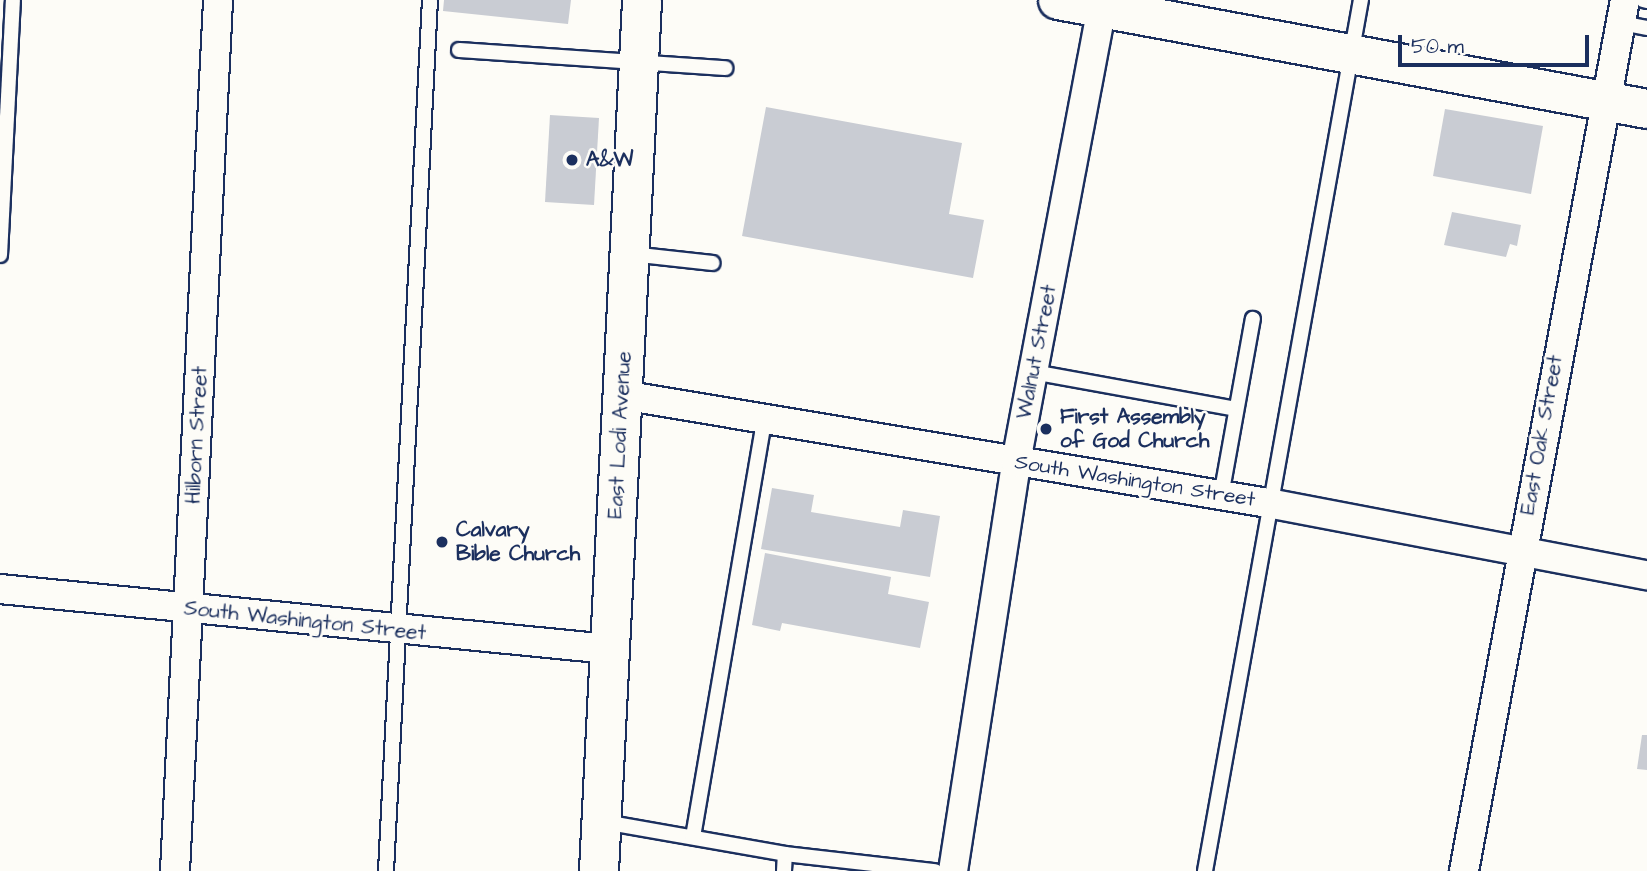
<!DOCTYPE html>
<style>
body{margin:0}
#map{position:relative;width:1647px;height:871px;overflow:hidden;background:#fdfcf7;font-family:"Architects Daughter",sans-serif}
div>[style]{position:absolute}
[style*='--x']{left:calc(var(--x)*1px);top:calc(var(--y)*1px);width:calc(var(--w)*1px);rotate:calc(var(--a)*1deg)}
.building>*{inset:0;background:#c9ccd3}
.roads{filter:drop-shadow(2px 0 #1b2f5e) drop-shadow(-2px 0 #1b2f5e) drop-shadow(0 2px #1b2f5e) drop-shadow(0 -2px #1b2f5e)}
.lane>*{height:14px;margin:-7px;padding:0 7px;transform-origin:7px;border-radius:7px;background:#fdfcf7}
.street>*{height:28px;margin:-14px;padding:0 14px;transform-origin:14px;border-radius:14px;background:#fdfcf7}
.secondary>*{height:38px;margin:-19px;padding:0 19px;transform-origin:19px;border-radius:19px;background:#fdfcf7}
.dots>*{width:19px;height:19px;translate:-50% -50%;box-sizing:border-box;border:4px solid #fdfcf7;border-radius:50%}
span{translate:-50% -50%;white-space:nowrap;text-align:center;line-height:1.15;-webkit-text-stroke:5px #fdfcf7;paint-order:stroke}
.poi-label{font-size:21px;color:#1b2f5e;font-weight:700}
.left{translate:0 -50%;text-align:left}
.street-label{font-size:21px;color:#1b2f5e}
.scale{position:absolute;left:1398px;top:35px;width:191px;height:32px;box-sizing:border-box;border:4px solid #1b2f5e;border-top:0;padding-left:9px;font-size:21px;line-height:24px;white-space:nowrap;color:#1b2f5e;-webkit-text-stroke:5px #fdfcf7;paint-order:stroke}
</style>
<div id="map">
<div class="building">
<div style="clip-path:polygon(444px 0,571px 0,568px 24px,443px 11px)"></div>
<div style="clip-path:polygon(766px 107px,962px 143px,949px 214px,984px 220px,973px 278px,742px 236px)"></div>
<div style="clip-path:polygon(1445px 109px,1543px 126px,1531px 194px,1433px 176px)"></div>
<div style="clip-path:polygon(550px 115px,599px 118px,594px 205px,545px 202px)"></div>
<div style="clip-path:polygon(1452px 212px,1521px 225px,1517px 246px,1510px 244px,1506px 257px,1444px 245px)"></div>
<div style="clip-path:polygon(772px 488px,814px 495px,811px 512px,900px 527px,903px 510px,940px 516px,930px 577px,761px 549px)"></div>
<div style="clip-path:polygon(765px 553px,891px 577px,888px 594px,929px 602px,920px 648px,782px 623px,780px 631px,752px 625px)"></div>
<div style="clip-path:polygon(1642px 735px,1647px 735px,1647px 770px,1637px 769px)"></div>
</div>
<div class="roads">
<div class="lane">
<div style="--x:1643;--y:0;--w:4;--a:14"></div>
<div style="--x:1621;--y:23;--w:26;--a:11"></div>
<div style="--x:459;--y:50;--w:267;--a:3.9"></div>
<div style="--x:631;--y:254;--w:82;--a:6.3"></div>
<div style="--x:0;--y:255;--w:255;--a:-87.1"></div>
<div style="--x:1033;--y:372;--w:206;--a:10.3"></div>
<div style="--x:1221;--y:496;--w:180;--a:-79.8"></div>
<div style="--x:604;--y:822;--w:184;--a:10"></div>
<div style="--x:785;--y:854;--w:151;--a:6.5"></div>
<div style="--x:693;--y:837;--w:426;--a:-80.3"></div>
<div style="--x:386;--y:871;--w:872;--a:-87.11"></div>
<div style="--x:784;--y:871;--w:17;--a:-87"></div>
<div style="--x:1205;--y:871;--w:885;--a:-79.85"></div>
</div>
<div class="street">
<div style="--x:622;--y:395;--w:655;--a:9.49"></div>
<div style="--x:1268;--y:503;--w:386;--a:10.8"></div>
<div style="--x:0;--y:589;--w:612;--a:5.63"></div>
<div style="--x:175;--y:871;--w:872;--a:-87.17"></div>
<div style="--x:953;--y:871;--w:414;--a:-81.2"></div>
<div style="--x:1016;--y:462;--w:470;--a:-79.3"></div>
<div style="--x:1464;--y:871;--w:886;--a:-79.53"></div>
</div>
<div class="secondary">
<div style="--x:1058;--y:0;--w:599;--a:10.48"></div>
<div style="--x:599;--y:871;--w:872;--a:-87.17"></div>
</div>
</div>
<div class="dots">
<div style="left:572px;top:160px;background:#1b2f5e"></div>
<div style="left:1046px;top:429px;background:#1b2f5e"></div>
<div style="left:442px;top:542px;background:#1b2f5e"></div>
</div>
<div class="poi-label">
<span class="left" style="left:586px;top:160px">A&amp;W</span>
<span class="left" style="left:1060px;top:429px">First Assembly<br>of God Church</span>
<span class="left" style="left:456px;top:542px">Calvary<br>Bible Church</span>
</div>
<div class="street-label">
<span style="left:1037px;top:352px;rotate:-79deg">Walnut Street</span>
<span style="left:197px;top:435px;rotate:-87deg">Hilborn Street</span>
<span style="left:620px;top:435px;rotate:-87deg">East Lodi Avenue</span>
<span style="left:1542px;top:435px;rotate:-80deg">East Oak Street</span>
<span style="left:1135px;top:481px;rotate:9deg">South Washington Street</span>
<span style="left:305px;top:621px;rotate:6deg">South Washington Street</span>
</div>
<div class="scale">50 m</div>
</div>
